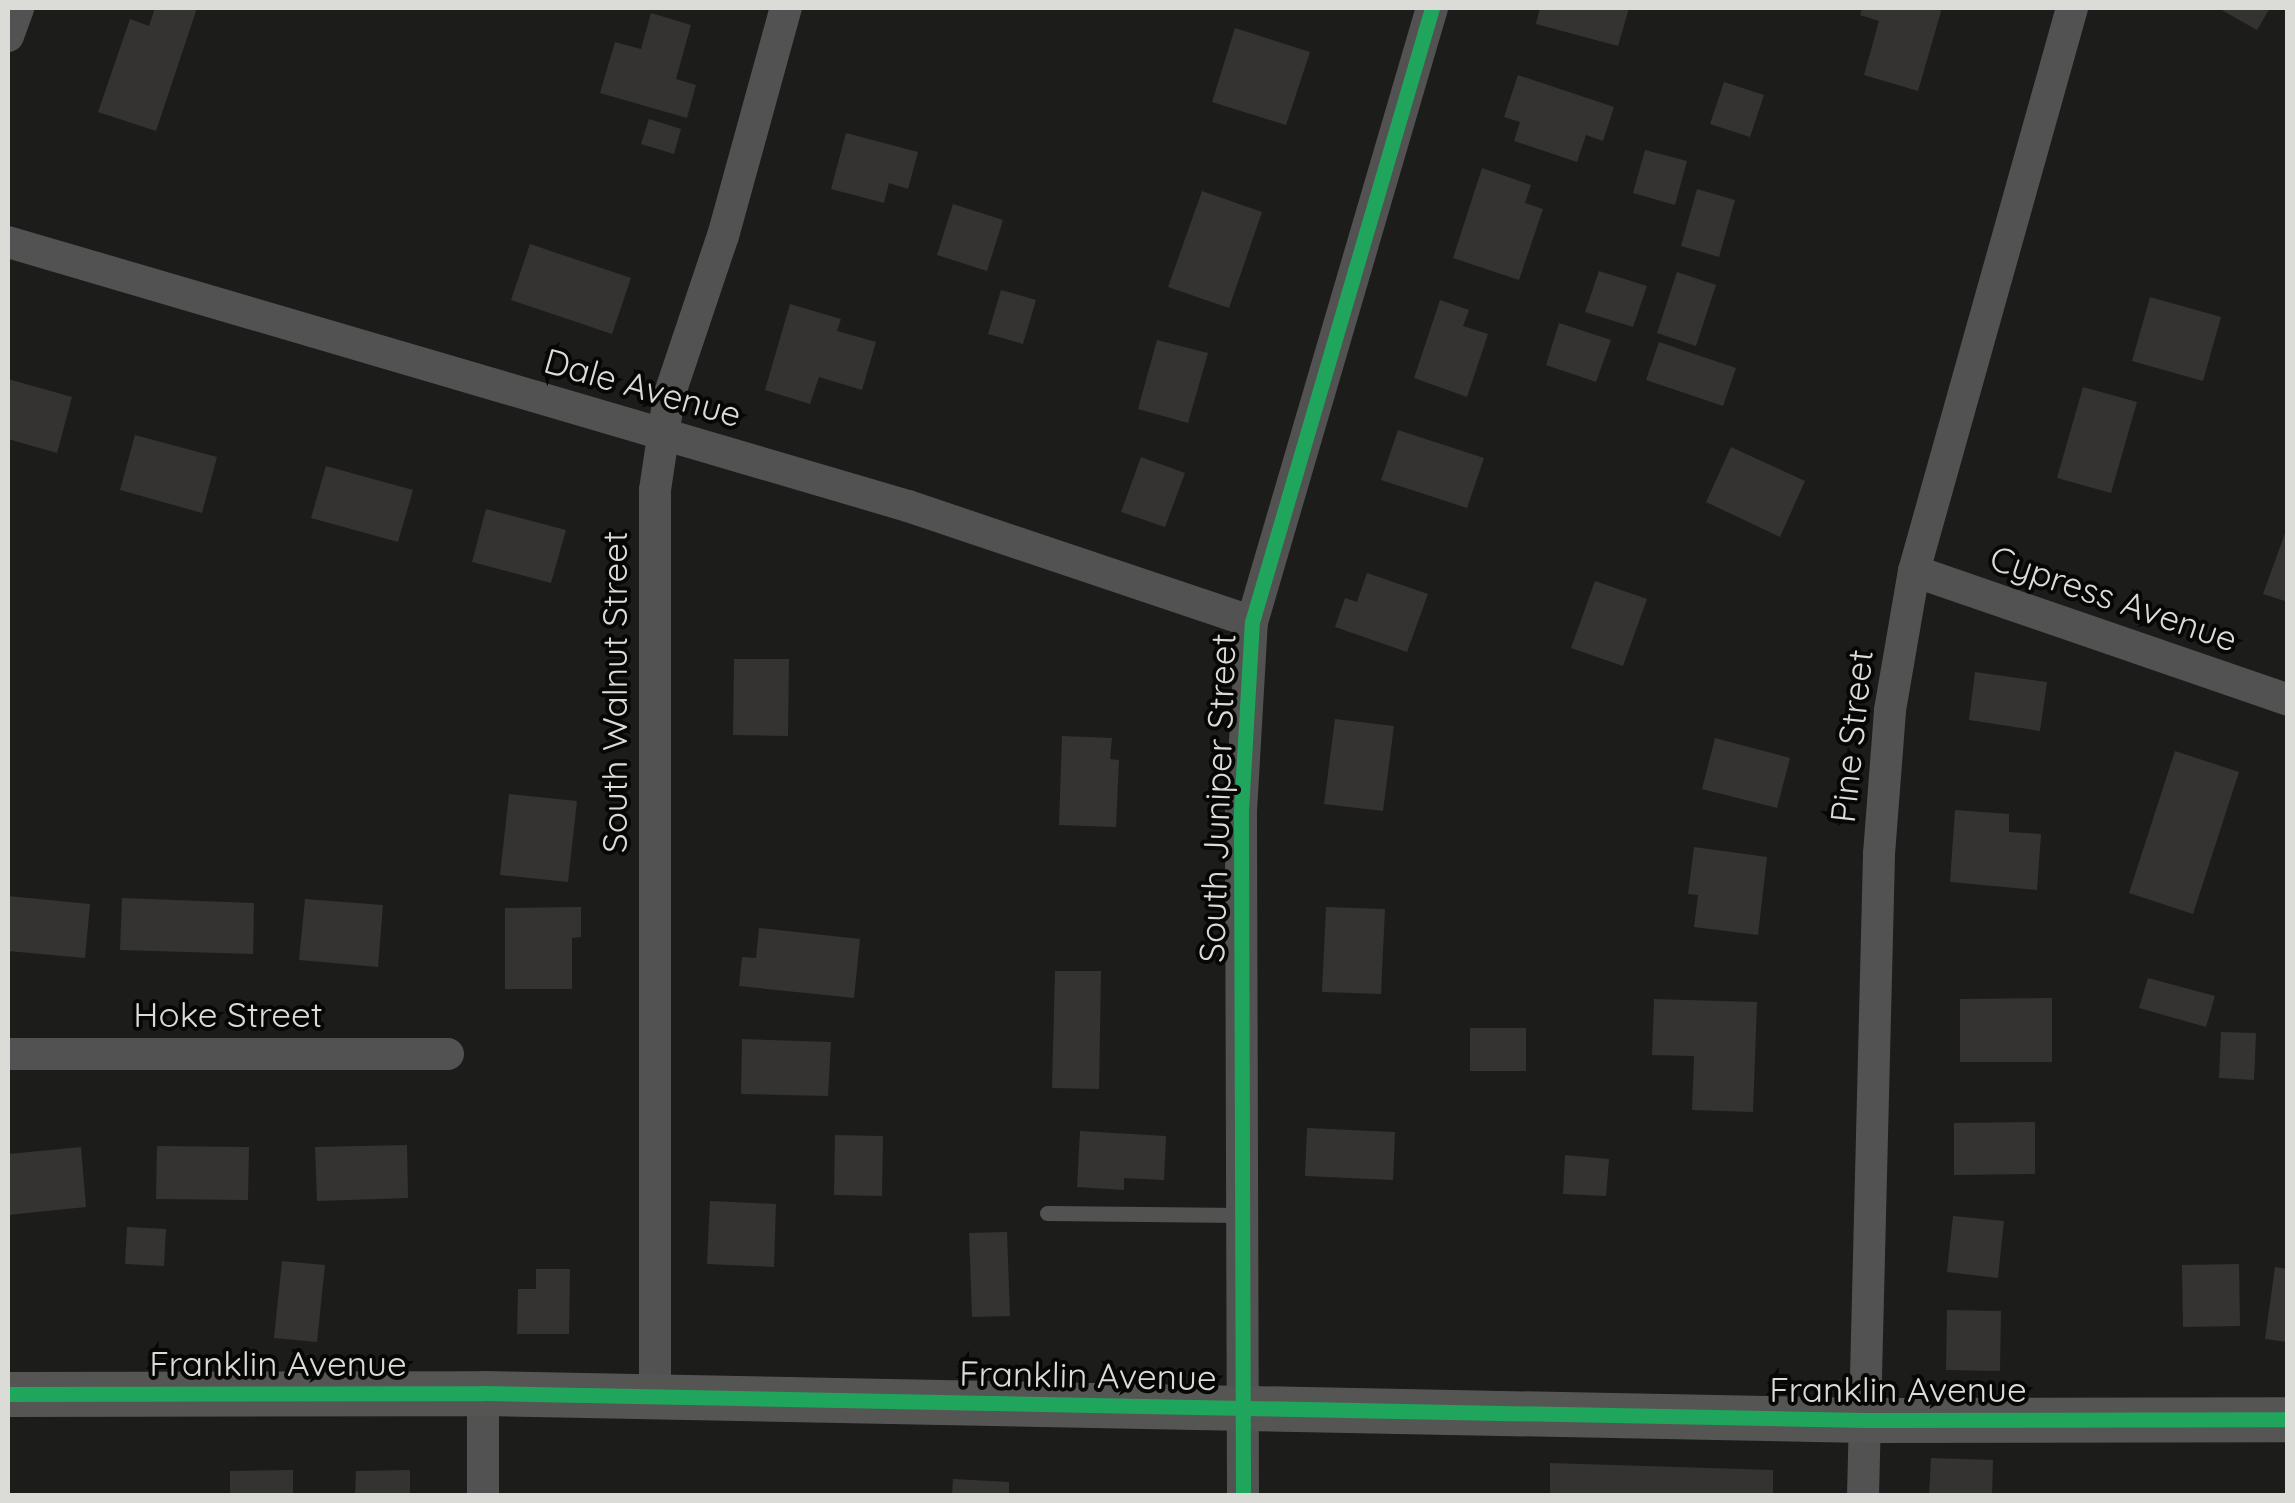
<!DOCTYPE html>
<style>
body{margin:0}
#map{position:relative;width:2295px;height:1503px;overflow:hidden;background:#1c1c1b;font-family:Quicksand,sans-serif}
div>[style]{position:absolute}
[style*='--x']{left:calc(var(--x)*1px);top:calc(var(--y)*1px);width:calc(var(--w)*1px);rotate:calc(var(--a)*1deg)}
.building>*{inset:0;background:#343332}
.lane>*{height:15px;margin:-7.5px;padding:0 7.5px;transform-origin:7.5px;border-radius:7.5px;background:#525252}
.street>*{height:32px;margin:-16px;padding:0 16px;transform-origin:16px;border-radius:16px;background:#525252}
.secondary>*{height:45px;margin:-22.5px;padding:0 22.5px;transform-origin:22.5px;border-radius:22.5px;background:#555554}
.cycleway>*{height:15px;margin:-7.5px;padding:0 7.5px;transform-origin:7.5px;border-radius:7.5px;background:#20a55d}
span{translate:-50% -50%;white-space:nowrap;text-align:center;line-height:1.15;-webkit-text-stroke:8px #070706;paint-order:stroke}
.street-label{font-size:35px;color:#dbdbd8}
.frame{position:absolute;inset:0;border:10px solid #dbdbd8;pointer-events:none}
</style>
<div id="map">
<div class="building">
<div style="clip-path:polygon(155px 8px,197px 8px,156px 131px,98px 112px,130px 19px,149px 26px)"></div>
<div style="clip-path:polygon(1540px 8px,1629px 8px,1618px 46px,1536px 24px)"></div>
<div style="clip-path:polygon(1862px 8px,1942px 8px,1918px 91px,1864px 75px,1879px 21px,1860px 15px)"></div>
<div style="clip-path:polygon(2218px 8px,2270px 8px,2257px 30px)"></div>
<div style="clip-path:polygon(651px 13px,691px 25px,676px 79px,696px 85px,687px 118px,600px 93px,615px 42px,641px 49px)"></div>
<div style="clip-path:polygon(1235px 28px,1310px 52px,1286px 125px,1212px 102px)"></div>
<div style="clip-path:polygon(1518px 75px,1614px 107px,1603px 141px,1586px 135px,1577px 162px,1514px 141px,1520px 122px,1504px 117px)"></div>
<div style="clip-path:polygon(1724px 82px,1764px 95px,1750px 137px,1710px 124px)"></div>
<div style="clip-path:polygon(649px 119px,681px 129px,674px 154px,641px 144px)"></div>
<div style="clip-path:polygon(846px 133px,918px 152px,908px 189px,889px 183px,884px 203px,831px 189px)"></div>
<div style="clip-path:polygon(1645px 150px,1687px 161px,1675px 205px,1633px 193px)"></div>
<div style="clip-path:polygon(1482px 168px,1531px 185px,1525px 203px,1543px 209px,1519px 280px,1453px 258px)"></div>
<div style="clip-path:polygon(1697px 189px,1735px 200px,1719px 257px,1681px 246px)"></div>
<div style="clip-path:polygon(1202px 191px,1262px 212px,1229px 308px,1168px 287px)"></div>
<div style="clip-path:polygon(953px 204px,1003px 220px,987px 271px,937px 255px)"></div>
<div style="clip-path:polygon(530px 244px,631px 278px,612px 334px,511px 300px)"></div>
<div style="clip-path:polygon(1599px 271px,1647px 286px,1633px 327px,1585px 312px)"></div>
<div style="clip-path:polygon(1677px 272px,1716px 285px,1696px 346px,1657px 333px)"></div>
<div style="clip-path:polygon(1001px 290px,1036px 300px,1023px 344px,988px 334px)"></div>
<div style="clip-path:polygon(2150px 297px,2221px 317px,2203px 381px,2132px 361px)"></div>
<div style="clip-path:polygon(1440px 300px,1469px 310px,1463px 326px,1488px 334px,1467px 397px,1414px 378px)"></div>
<div style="clip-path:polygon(790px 304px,841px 319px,837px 331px,876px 342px,862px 390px,819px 377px,810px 404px,765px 390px)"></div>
<div style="clip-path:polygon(1559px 323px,1611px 340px,1596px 382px,1546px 365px)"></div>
<div style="clip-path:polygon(1157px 340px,1208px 353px,1188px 423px,1138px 409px)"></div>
<div style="clip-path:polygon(1659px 342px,1736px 368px,1723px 406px,1646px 380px)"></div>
<div style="clip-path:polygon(8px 379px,72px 397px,57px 453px,8px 439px)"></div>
<div style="clip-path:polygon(2083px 387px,2137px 402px,2111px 493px,2057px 478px)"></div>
<div style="clip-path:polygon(1398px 430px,1484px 458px,1467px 508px,1381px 480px)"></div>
<div style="clip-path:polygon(135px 435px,217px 457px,202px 513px,120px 490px)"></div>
<div style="clip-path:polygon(1731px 447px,1805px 481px,1780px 537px,1706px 502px)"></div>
<div style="clip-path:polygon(1141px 457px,1185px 473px,1165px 527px,1121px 512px)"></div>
<div style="clip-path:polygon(326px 466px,413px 490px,398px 542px,311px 518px)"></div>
<div style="clip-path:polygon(486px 509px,566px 530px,551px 583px,472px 562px)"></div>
<div style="clip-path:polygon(2288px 525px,2288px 602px,2263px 594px)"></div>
<div style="clip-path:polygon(1367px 573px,1428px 594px,1407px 652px,1335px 627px,1345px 598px,1357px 602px)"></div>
<div style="clip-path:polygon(1595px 581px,1647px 599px,1623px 666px,1571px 648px)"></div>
<div style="clip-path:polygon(734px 659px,789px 659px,788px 736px,733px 735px)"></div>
<div style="clip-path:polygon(1975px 672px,2047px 682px,2040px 731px,1969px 720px)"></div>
<div style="clip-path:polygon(1335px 719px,1394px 726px,1383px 811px,1324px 804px)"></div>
<div style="clip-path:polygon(1062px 736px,1112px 738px,1110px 759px,1119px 760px,1116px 827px,1059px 825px)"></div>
<div style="clip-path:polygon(1715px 738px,1790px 758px,1777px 808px,1702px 789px)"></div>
<div style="clip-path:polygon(2175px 751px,2239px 772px,2193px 914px,2129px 893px)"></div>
<div style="clip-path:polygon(509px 794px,577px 801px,568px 882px,500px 875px)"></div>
<div style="clip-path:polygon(1955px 810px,2009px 814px,2009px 832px,2041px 834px,2037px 890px,1950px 882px)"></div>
<div style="clip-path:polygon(1694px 847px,1767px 857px,1758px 935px,1694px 927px,1698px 895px,1688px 894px)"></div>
<div style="clip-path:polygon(8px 896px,90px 904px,85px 958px,8px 951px)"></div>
<div style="clip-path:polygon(122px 898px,254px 903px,253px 954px,120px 950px)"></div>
<div style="clip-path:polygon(305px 899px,383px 905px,378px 967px,299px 960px)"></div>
<div style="clip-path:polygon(581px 907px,581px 937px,572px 938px,572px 989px,505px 989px,505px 908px)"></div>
<div style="clip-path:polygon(1326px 907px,1385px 909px,1381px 994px,1322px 992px)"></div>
<div style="clip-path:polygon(759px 928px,860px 939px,854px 998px,739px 986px,742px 957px,756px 958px)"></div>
<div style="clip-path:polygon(1055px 971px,1101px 971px,1099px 1089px,1052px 1088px)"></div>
<div style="clip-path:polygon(2148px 978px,2215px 996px,2206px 1027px,2139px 1008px)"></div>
<div style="clip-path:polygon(2052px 998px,2052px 1062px,1960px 1062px,1960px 999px)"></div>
<div style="clip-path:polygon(1654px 999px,1757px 1002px,1753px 1112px,1692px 1110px,1694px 1056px,1652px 1055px)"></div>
<div style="clip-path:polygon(1470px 1028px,1526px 1028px,1526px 1071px,1470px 1071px)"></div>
<div style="clip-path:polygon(2221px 1032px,2256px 1033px,2254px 1080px,2219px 1078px)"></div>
<div style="clip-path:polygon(742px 1039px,831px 1042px,828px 1096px,741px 1094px)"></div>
<div style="clip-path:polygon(2035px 1122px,2035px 1174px,1954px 1175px,1954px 1123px)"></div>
<div style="clip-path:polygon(1307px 1128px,1395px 1132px,1393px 1180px,1305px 1176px)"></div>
<div style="clip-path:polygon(1080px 1131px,1166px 1136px,1164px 1180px,1124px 1178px,1124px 1190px,1077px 1187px)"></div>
<div style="clip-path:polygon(835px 1135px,883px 1136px,882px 1196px,834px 1195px)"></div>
<div style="clip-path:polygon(407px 1145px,408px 1198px,317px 1201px,315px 1147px)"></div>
<div style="clip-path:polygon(157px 1146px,249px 1147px,248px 1200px,156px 1199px)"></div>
<div style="clip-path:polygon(81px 1147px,86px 1207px,8px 1215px,8px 1154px)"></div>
<div style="clip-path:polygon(1565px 1155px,1609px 1159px,1606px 1196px,1563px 1194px)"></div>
<div style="clip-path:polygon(710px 1201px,776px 1204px,774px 1267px,707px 1264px)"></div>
<div style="clip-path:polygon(1953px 1216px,2004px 1221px,1998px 1278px,1947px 1272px)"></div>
<div style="clip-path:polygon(127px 1227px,166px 1229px,164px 1266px,125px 1264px)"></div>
<div style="clip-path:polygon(1007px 1232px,1010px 1316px,972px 1317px,969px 1233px)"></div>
<div style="clip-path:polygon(282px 1261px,325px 1265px,317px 1342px,274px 1338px)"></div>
<div style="clip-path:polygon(2239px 1264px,2240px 1326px,2183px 1327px,2182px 1265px)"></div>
<div style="clip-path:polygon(2275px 1267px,2288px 1269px,2288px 1342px,2265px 1339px)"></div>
<div style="clip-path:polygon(536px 1269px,570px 1269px,569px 1334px,517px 1334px,518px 1289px,536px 1289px)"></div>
<div style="clip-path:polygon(1947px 1310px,2001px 1311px,2000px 1371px,1946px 1370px)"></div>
<div style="clip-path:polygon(1931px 1458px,1993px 1460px,1992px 1496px,1929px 1496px)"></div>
<div style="clip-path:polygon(1550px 1463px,1773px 1470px,1773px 1496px,1550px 1496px)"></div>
<div style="clip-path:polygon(293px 1470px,293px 1496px,230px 1496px,230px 1471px)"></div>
<div style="clip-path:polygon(410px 1470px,410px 1496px,355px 1496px,356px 1471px)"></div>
<div style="clip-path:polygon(953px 1479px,1009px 1482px,1009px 1496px,952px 1496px)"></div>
</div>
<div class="lane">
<div style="--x:1047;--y:1213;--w:194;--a:0.6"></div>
</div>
<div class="street">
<div style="--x:8;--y:36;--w:30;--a:-70"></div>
<div style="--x:8;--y:242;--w:938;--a:16.35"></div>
<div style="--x:908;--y:506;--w:363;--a:18.6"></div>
<div style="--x:1914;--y:571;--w:396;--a:19"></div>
<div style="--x:8;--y:1054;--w:440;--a:0"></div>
<div style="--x:483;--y:1393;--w:103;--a:90"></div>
<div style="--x:655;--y:1396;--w:906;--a:-90"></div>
<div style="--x:655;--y:490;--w:95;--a:-81.5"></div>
<div style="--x:669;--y:396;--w:169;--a:-71.4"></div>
<div style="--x:723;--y:236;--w:237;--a:-74.6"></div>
<div style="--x:1243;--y:1496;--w:685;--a:-90.17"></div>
<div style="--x:1241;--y:811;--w:189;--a:-86.7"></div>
<div style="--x:1252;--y:622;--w:640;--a:-73.66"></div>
<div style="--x:1863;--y:1496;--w:642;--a:-88.57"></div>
<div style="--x:1879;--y:854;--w:144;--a:-85.6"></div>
<div style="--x:1890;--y:710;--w:141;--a:-80.2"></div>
<div style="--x:1914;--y:571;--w:585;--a:-74.32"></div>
</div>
<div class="secondary">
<div style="--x:8;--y:1394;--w:475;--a:-0.1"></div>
<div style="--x:483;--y:1393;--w:1382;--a:1.12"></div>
<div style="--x:1865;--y:1420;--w:423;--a:-0.1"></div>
</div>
<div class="cycleway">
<div style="--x:8;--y:1394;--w:475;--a:-0.1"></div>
<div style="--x:483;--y:1393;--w:1382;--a:1.12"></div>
<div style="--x:1865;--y:1420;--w:423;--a:-0.1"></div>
<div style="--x:1243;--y:1496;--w:685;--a:-90.17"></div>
<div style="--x:1241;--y:811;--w:189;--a:-86.7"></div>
<div style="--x:1252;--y:622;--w:640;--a:-73.66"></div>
</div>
<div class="street-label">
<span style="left:643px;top:387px;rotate:16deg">Dale Avenue</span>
<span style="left:2114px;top:598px;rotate:19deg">Cypress Avenue</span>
<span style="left:614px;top:692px;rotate:-90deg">South Walnut Street</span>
<span style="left:1851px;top:736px;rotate:-84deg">Pine Street</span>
<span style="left:1217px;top:798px;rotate:-88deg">South Juniper Street</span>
<span style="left:228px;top:1014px">Hoke Street</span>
<span style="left:278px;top:1363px">Franklin Avenue</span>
<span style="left:1088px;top:1375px;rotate:1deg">Franklin Avenue</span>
<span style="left:1898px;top:1389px">Franklin Avenue</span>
</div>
<div class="frame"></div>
</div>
